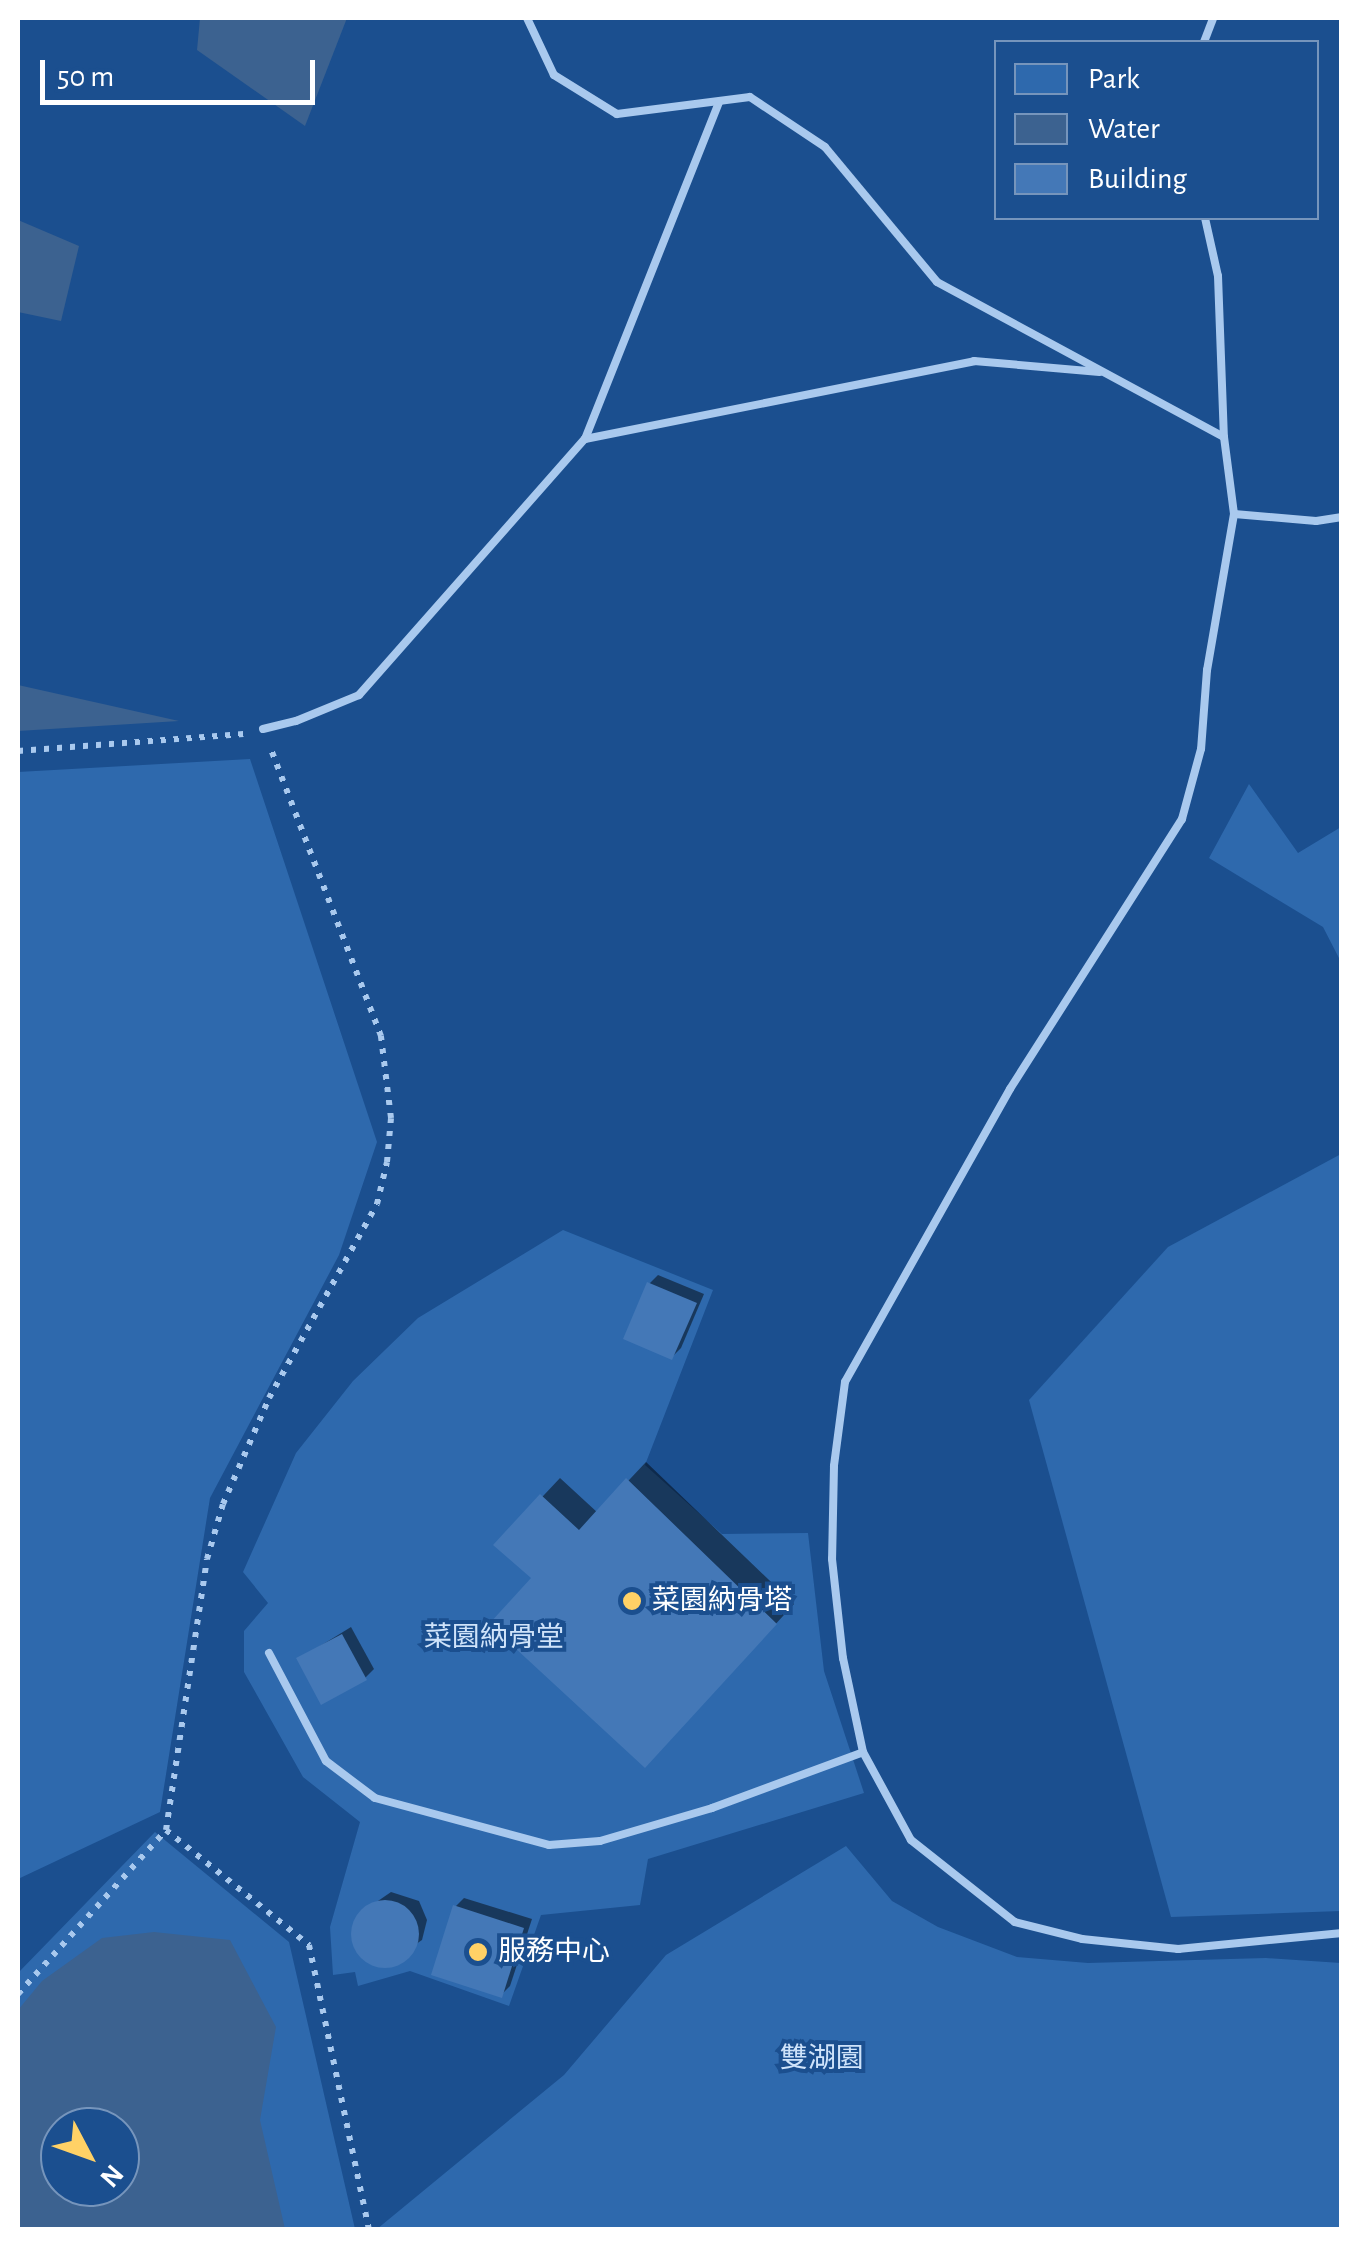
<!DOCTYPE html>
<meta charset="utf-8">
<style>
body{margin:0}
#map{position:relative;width:1359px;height:2247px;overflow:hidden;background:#1b4f8f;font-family:"Alegreya Sans","Noto Sans TC",sans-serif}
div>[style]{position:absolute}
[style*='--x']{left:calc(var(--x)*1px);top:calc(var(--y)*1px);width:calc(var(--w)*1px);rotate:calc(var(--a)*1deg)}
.green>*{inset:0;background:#2e69ad}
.water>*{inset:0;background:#3c6290}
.shadow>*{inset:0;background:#0007}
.building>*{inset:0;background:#4478b7}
.round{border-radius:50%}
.path>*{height:6px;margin-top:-3px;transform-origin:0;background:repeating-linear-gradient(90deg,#a9c9ee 0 5px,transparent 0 13px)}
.lane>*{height:8px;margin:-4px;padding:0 4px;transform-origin:4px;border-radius:4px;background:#a9c9ee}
.dots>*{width:28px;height:28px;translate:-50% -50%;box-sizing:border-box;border:5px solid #1b4f8f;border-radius:50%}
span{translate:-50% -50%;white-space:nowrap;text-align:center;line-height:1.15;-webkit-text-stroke:8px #1b4f8f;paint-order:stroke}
.poi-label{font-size:28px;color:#fff}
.left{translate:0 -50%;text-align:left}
.park-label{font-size:28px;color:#cfe3fa}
.frame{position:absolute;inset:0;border:20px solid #fff;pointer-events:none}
.legend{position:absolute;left:994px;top:40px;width:325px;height:180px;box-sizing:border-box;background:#1b4f8f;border:2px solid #7695bc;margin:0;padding:12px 18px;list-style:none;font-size:30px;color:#fff}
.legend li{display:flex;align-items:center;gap:20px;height:50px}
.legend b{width:50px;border:2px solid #7695bc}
.north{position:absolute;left:40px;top:2107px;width:100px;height:100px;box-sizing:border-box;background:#1b4f8f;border:2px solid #7695bc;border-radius:50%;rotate:131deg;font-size:28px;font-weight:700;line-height:40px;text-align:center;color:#fff}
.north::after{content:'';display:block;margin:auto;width:35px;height:45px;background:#ffd166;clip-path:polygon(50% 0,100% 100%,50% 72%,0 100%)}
.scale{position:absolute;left:40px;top:60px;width:275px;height:45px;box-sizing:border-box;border:5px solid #fff;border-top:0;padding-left:12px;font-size:30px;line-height:35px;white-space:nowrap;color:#fff;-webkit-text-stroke:8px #1b4f8f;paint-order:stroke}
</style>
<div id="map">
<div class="green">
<div style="clip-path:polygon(250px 759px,377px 1142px,339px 1255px,210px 1498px,160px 1812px,18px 1879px,18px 772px)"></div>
<div style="clip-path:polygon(1249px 784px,1298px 853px,1341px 827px,1341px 962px,1323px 927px,1209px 858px)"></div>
<div style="clip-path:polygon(1341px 1154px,1341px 1911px,1171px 1917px,1029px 1400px,1168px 1247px)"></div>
<div style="clip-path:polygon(563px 1230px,713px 1290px,645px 1465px,722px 1534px,808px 1533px,824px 1671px,864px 1793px,648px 1859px,640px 1905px,541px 1915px,509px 2006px,410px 1971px,358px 1986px,355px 1972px,333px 1975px,330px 1927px,360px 1822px,303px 1777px,244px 1672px,244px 1631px,268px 1603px,243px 1572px,296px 1453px,353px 1381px,418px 1318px)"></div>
<div style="clip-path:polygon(evenodd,155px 1832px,289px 1942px,355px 2229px,18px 2229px,18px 1973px,155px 1832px,60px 2127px,120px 2127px,120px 2187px,60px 2187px,60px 2127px)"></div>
<div style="clip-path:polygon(846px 1846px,892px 1901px,938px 1927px,1017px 1957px,1088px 1963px,1266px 1958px,1341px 1963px,1341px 2229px,377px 2229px,564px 2075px,666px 1955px)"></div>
</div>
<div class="water">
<div style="clip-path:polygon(200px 18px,347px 18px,305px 126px,197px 50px)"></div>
<div style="clip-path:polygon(18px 220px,79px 246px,61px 321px,18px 312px)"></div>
<div style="clip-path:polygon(18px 685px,179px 721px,18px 731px)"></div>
<div style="clip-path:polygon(evenodd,154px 1932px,230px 1940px,276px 2027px,260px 2120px,285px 2229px,18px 2229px,18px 2010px,42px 1981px,102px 1938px,154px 1932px,120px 2127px,120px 2187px,60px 2187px,60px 2127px,120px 2127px)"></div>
</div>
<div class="shadow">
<div style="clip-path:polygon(658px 1275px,704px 1294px,681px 1348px,672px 1357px,649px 1284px)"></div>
<div style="clip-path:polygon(646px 1462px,794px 1604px,663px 1747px,535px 1578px,497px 1545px,560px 1478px,598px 1513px)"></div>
<div style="clip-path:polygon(351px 1627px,374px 1669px,365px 1678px,299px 1659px)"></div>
<div style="clip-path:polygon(391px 1892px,419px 1901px,427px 1920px,422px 1940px,385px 1965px,366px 1958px,354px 1942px,356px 1920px,362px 1912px)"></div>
<div style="clip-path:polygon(464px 1898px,532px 1919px,510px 1986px,501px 1995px,455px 1907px)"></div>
</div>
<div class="building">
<div style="clip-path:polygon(647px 1282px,697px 1303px,672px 1360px,623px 1339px)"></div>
<div style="clip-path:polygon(626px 1478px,777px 1624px,645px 1768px,489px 1624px,531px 1578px,493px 1545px,540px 1494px,579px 1530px)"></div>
<div style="clip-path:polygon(342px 1634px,367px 1680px,321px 1705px,296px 1658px)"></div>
<div class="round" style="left:351px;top:1900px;width:68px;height:68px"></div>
<div style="clip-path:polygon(453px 1905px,524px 1928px,502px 1998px,431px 1975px)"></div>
</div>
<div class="path">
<div style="--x:18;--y:751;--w:226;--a:-4.3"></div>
<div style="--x:166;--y:1830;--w:184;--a:38.8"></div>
<div style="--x:309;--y:1945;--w:291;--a:78.1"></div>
<div style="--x:18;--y:1994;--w:221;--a:-47.9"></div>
<div style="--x:166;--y:1830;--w:274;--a:-81.4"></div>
<div style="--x:207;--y:1559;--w:57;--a:-73.8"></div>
<div style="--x:223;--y:1504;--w:116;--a:-66.5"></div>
<div style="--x:269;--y:1398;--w:222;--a:-60.9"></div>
<div style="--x:377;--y:1204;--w:43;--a:-76.6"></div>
<div style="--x:387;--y:1162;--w:44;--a:-84.8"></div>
<div style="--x:391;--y:1118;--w:83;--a:-97"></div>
<div style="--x:381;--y:1036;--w:307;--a:-111"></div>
</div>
<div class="lane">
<div style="--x:527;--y:18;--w:63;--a:64.7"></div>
<div style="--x:554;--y:75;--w:74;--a:31.8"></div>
<div style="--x:617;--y:114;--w:134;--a:-7.3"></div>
<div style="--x:750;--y:97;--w:90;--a:33.7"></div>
<div style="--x:825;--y:147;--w:175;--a:50.3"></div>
<div style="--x:937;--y:282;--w:326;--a:28.4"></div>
<div style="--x:1204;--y:42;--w:26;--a:-69"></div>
<div style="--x:1205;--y:218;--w:59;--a:77.4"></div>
<div style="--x:1218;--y:276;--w:161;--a:87.9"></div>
<div style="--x:1224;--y:437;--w:78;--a:82.6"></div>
<div style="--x:585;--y:439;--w:397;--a:-11.3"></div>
<div style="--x:974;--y:361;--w:126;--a:5"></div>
<div style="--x:1342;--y:517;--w:26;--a:171"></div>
<div style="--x:1316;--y:521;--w:82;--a:-175.1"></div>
<div style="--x:1234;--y:514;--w:158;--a:99.8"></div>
<div style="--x:1207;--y:670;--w:79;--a:94.3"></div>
<div style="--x:1201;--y:749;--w:73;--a:105.2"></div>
<div style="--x:1182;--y:819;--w:320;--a:122.5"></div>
<div style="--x:1010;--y:1089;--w:336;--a:119.4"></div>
<div style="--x:845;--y:1382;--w:85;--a:97.5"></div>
<div style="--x:834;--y:1466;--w:93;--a:91.2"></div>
<div style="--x:832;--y:1559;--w:100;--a:83.7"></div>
<div style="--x:843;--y:1658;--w:96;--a:78"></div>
<div style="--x:863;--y:1752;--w:100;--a:61.4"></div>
<div style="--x:911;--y:1840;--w:132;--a:38.3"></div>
<div style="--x:1015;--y:1922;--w:69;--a:14.2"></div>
<div style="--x:1082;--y:1939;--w:97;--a:5.9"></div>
<div style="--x:1178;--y:1949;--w:165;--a:-5.6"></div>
<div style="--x:263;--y:729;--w:34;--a:-14"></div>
<div style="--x:296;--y:721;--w:68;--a:-22.4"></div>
<div style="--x:359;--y:695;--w:341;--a:-48.6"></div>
<div style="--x:585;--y:439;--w:363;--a:-68.3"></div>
<div style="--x:269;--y:1653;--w:122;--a:62.2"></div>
<div style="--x:326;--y:1761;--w:61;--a:37.1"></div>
<div style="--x:375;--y:1798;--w:180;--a:15.1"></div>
<div style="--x:549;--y:1845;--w:51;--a:-4.5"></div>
<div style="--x:600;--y:1841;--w:117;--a:-16.4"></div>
<div style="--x:712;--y:1808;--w:161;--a:-20.3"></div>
</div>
<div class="dots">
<div style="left:632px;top:1601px;background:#ffd166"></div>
<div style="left:478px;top:1952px;background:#ffd166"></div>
</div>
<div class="poi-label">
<span class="left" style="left:652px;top:1601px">菜園納骨塔</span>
<span class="left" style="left:498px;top:1952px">服務中心</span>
</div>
<div class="park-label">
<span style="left:494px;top:1638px">菜園納骨堂</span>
<span style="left:822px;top:2059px">雙湖園</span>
</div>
<div class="frame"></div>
<ul class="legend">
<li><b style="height:28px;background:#2e69ad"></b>Park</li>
<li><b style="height:28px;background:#3c6290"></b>Water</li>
<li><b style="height:28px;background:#4478b7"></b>Building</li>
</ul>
<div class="north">N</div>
<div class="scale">50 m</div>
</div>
